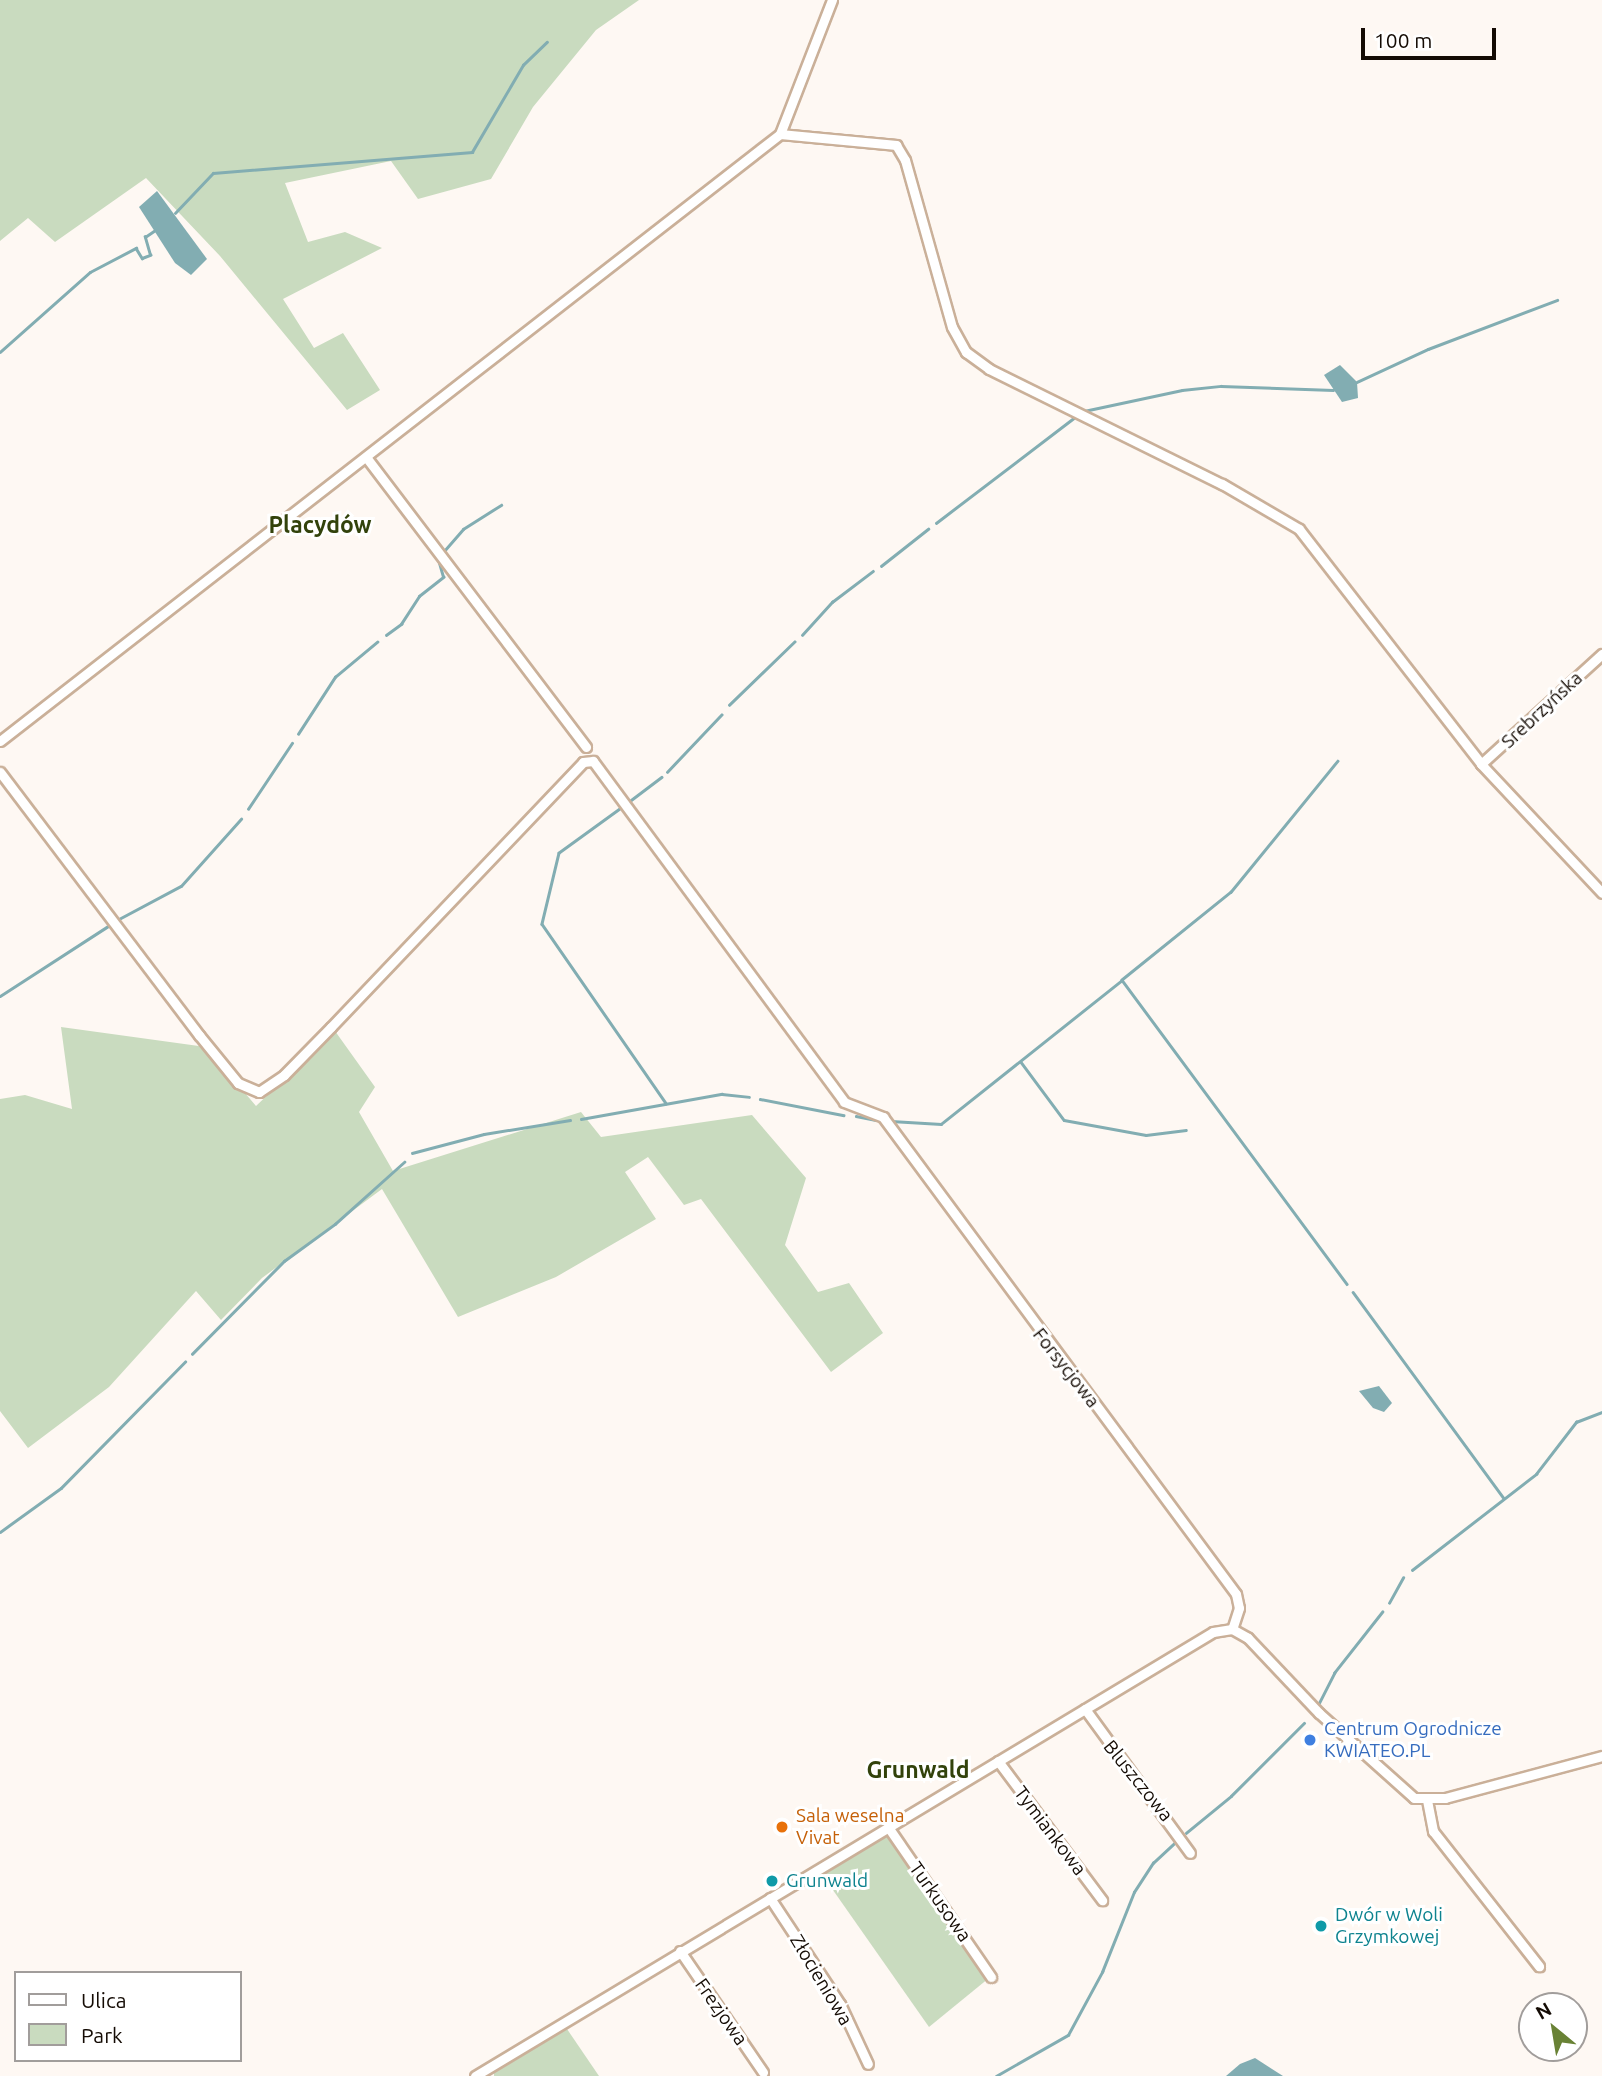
<!DOCTYPE html>
<meta charset="utf-8">
<style>
body{margin:0}
#map{position:relative;width:1602px;height:2076px;overflow:hidden;background:#fef8f3;font-family:Ubuntu,sans-serif}
div>[style]{position:absolute}
[style*='--x']{left:calc(var(--x)*1px);top:calc(var(--y)*1px);width:calc(var(--w)*1px);rotate:calc(var(--a)*1deg)}
.green>*{inset:0;background:#c9dbbf}
.water>*{inset:0;background:#82adb2}
.stream>*{height:2.5px;margin:-1.25px;padding:0 1.25px;transform-origin:1.25px;border-radius:1.25px;background:#82adb2}
.roads{filter:drop-shadow(2px 0 #cab099) drop-shadow(-2px 0 #cab099) drop-shadow(0 2px #cab099) drop-shadow(0 -2px #cab099)}
.minor>*{height:9px;margin:-4.5px;padding:0 4.5px;transform-origin:4.5px;border-radius:4.5px;background:#fff}
.dots>*{width:19px;height:19px;translate:-50% -50%;box-sizing:border-box;border:4px solid #fff;border-radius:50%}
span{translate:-50% -50%;white-space:nowrap;text-align:center;line-height:1.15;-webkit-text-stroke:6px #fff;paint-order:stroke}
.street-label{font-size:19px;color:#140b04}
.shop-label{font-size:19px;color:#366cbe}
.left{translate:0 -50%;text-align:left}
.food-label{font-size:19px;color:#c56008}
.culture-label{font-size:19px;color:#0d838f}
.quarter-label{font-size:23px;color:#32420b;font-weight:700}
.legend{position:absolute;left:14px;top:1971px;width:228px;height:91px;box-sizing:border-box;background:#fff;border:2px solid #a19d9b;margin:0;padding:9px 12px;list-style:none;font-size:21px;color:#140b04}
.legend li{display:flex;align-items:center;gap:14px;height:35px}
.legend b{width:35px;border:2px solid #a19d9b}
.north{position:absolute;left:1518px;top:1992px;width:70px;height:70px;box-sizing:border-box;background:#fff;border:2px solid #a19d9b;border-radius:50%;rotate:330deg;font-size:19px;font-weight:700;line-height:28px;text-align:center;color:#140b04}
.north::after{content:'';display:block;margin:auto;width:24px;height:32px;background:#698235;clip-path:polygon(50% 0,100% 100%,50% 72%,0 100%)}
.scale{position:absolute;left:1361px;top:28px;width:135px;height:32px;box-sizing:border-box;border:4px solid #140b04;border-top:0;padding-left:9px;font-size:21px;line-height:24px;white-space:nowrap;color:#140b04;-webkit-text-stroke:5px #fff;paint-order:stroke}
</style>
<div id="map">
<div class="green">
<div style="clip-path:polygon(0 0,639px 0,596px 30px,533px 107px,491px 179px,418px 199px,391px 161px,285px 183px,308px 242px,345px 232px,382px 248px,283px 299px,314px 348px,343px 333px,380px 390px,347px 410px,220px 256px,146px 178px,55px 242px,28px 218px,0 241px)"></div>
<div style="clip-path:polygon(61px 1027px,206px 1047px,256px 1106px,335px 1031px,375px 1087px,359px 1112px,393px 1171px,581px 1112px,601px 1137px,752px 1115px,806px 1178px,785px 1245px,818px 1292px,849px 1283px,883px 1333px,831px 1372px,701px 1199px,684px 1205px,648px 1157px,625px 1172px,656px 1219px,556px 1277px,458px 1317px,382px 1189px,262px 1278px,221px 1320px,196px 1291px,109px 1387px,28px 1448px,0 1411px,0 1099px,25px 1095px,72px 1109px)"></div>
<div style="clip-path:polygon(891px 1834px,989px 1978px,929px 2027px,821px 1873px)"></div>
<div style="clip-path:polygon(567px 2029px,599px 2076px,494px 2076px,494px 2073px)"></div>
</div>
<div class="water">
<div style="clip-path:polygon(157px 191px,207px 259px,191px 275px,175px 263px,139px 207px)"></div>
<div style="clip-path:polygon(1340px 365px,1357px 382px,1358px 398px,1342px 402px,1324px 375px)"></div>
<div style="clip-path:polygon(1379px 1386px,1392px 1403px,1384px 1412px,1373px 1408px,1359px 1391px)"></div>
<div style="clip-path:polygon(1255px 2058px,1283px 2076px,1226px 2076px,1240px 2064px)"></div>
</div>
<div class="stream">
<div style="--x:175;--y:213;--w:55;--a:-46.5"></div>
<div style="--x:213;--y:173;--w:260;--a:-4.6"></div>
<div style="--x:472;--y:152;--w:101;--a:-59.6"></div>
<div style="--x:523;--y:65;--w:33;--a:-44"></div>
<div style="--x:0;--y:352;--w:120;--a:-41.6"></div>
<div style="--x:90;--y:272;--w:52;--a:-27.6"></div>
<div style="--x:136;--y:248;--w:12;--a:59"></div>
<div style="--x:142;--y:258;--w:9;--a:-21"></div>
<div style="--x:150;--y:255;--w:19;--a:-106"></div>
<div style="--x:145;--y:237;--w:11;--a:-34"></div>
<div style="--x:1357;--y:382;--w:78;--a:-24.9"></div>
<div style="--x:1428;--y:349;--w:138;--a:-20.8"></div>
<div style="--x:1084;--y:411;--w:100;--a:-12.1"></div>
<div style="--x:1182;--y:390;--w:39;--a:-6"></div>
<div style="--x:1221;--y:386;--w:112;--a:2"></div>
<div style="--x:936;--y:523;--w:173;--a:-37.3"></div>
<div style="--x:444;--y:551;--w:29;--a:-49"></div>
<div style="--x:463;--y:529;--w:45;--a:-32.3"></div>
<div style="--x:881;--y:566;--w:60;--a:-38.2"></div>
<div style="--x:386;--y:635;--w:19;--a:-36"></div>
<div style="--x:401;--y:624;--w:33;--a:-57"></div>
<div style="--x:419;--y:596;--w:31;--a:-38"></div>
<div style="--x:443;--y:577;--w:18;--a:-106"></div>
<div style="--x:802;--y:635;--w:45;--a:-47.7"></div>
<div style="--x:832;--y:602;--w:51;--a:-37.1"></div>
<div style="--x:729;--y:705;--w:91;--a:-44.1"></div>
<div style="--x:298;--y:734;--w:68;--a:-57"></div>
<div style="--x:335;--y:677;--w:55;--a:-39.8"></div>
<div style="--x:1338;--y:761;--w:169;--a:129.2"></div>
<div style="--x:1231;--y:892;--w:140;--a:141.1"></div>
<div style="--x:1122;--y:980;--w:378;--a:53.5"></div>
<div style="--x:667;--y:772;--w:79;--a:-46.5"></div>
<div style="--x:631;--y:800;--w:38;--a:-37"></div>
<div style="--x:624;--y:806;--w:80;--a:144.1"></div>
<div style="--x:559;--y:853;--w:73;--a:103.5"></div>
<div style="--x:542;--y:924;--w:218;--a:55.3"></div>
<div style="--x:248;--y:809;--w:79;--a:-56.3"></div>
<div style="--x:117;--y:920;--w:72;--a:-28"></div>
<div style="--x:181;--y:886;--w:90;--a:-48.2"></div>
<div style="--x:0;--y:996;--w:129;--a:-32.9"></div>
<div style="--x:1021;--y:1062;--w:72;--a:53.4"></div>
<div style="--x:1064;--y:1120;--w:83;--a:10.4"></div>
<div style="--x:1146;--y:1135;--w:40;--a:-7.1"></div>
<div style="--x:760;--y:1099;--w:85;--a:10.9"></div>
<div style="--x:856;--y:1116;--w:20;--a:11"></div>
<div style="--x:581;--y:1119;--w:143;--a:-10.1"></div>
<div style="--x:722;--y:1094;--w:27;--a:6"></div>
<div style="--x:891;--y:1121;--w:50;--a:3.4"></div>
<div style="--x:941;--y:1124;--w:231;--a:-38.5"></div>
<div style="--x:412;--y:1153;--w:74;--a:-14.8"></div>
<div style="--x:484;--y:1134;--w:87;--a:-9.2"></div>
<div style="--x:1353;--y:1292;--w:255;--a:53.8"></div>
<div style="--x:192;--y:1354;--w:131;--a:-45.3"></div>
<div style="--x:284;--y:1261;--w:63;--a:-36"></div>
<div style="--x:335;--y:1224;--w:93;--a:-41.9"></div>
<div style="--x:0;--y:1532;--w:75;--a:-35.8"></div>
<div style="--x:61;--y:1488;--w:177;--a:-45.5"></div>
<div style="--x:1412;--y:1570;--w:157;--a:-37.7"></div>
<div style="--x:1536;--y:1474;--w:66;--a:-52.4"></div>
<div style="--x:1576;--y:1422;--w:28;--a:-21"></div>
<div style="--x:1389;--y:1603;--w:29;--a:-61"></div>
<div style="--x:1319;--y:1703;--w:34;--a:-63"></div>
<div style="--x:1334;--y:1673;--w:78;--a:-51.8"></div>
<div style="--x:1186;--y:1833;--w:58;--a:-39.4"></div>
<div style="--x:1231;--y:1796;--w:103;--a:-45"></div>
<div style="--x:996;--y:2076;--w:83;--a:-29.7"></div>
<div style="--x:1068;--y:2035;--w:72;--a:-61.6"></div>
<div style="--x:1102;--y:1972;--w:86;--a:-68.2"></div>
<div style="--x:1134;--y:1892;--w:35;--a:-57"></div>
<div style="--x:1153;--y:1863;--w:33;--a:-43"></div>
</div>
<div class="roads">
<div class="minor">
<div style="--x:780;--y:134;--w:117;--a:5.4"></div>
<div style="--x:896;--y:145;--w:17;--a:59"></div>
<div style="--x:905;--y:160;--w:173;--a:74.3"></div>
<div style="--x:952;--y:327;--w:29;--a:61"></div>
<div style="--x:966;--y:352;--w:29;--a:36"></div>
<div style="--x:989;--y:369;--w:260;--a:26.3"></div>
<div style="--x:1222;--y:484;--w:89;--a:30.3"></div>
<div style="--x:1299;--y:529;--w:297;--a:52.2"></div>
<div style="--x:1481;--y:764;--w:177;--a:46.8"></div>
<div style="--x:780;--y:134;--w:144;--a:-68.8"></div>
<div style="--x:366;--y:457;--w:364;--a:52.8"></div>
<div style="--x:0;--y:741;--w:988;--a:-37.89"></div>
<div style="--x:1481;--y:764;--w:164;--a:-42.3"></div>
<div style="--x:0;--y:772;--w:330;--a:52.9"></div>
<div style="--x:199;--y:1035;--w:62;--a:50.9"></div>
<div style="--x:238;--y:1083;--w:23;--a:23"></div>
<div style="--x:259;--y:1092;--w:30;--a:-34"></div>
<div style="--x:284;--y:1075;--w:67;--a:-45.6"></div>
<div style="--x:331;--y:1027;--w:366;--a:-46.4"></div>
<div style="--x:583;--y:762;--w:10;--a:-6"></div>
<div style="--x:593;--y:761;--w:423;--a:53.6"></div>
<div style="--x:844;--y:1102;--w:42;--a:21"></div>
<div style="--x:883;--y:1117;--w:593;--a:53.5"></div>
<div style="--x:1236;--y:1594;--w:14;--a:78"></div>
<div style="--x:1239;--y:1608;--w:22;--a:108"></div>
<div style="--x:1085;--y:1709;--w:178;--a:53.9"></div>
<div style="--x:998;--y:1761;--w:174;--a:53.2"></div>
<div style="--x:1427;--y:1800;--w:32;--a:79"></div>
<div style="--x:1433;--y:1831;--w:172;--a:51.9"></div>
<div style="--x:888;--y:1827;--w:182;--a:55.5"></div>
<div style="--x:770;--y:1898;--w:127;--a:56.6"></div>
<div style="--x:840;--y:2004;--w:66;--a:65"></div>
<div style="--x:680;--y:1951;--w:147;--a:55.6"></div>
<div style="--x:475;--y:2076;--w:861;--a:-31.03"></div>
<div style="--x:1213;--y:1632;--w:19;--a:-9"></div>
<div style="--x:1232;--y:1629;--w:18;--a:29"></div>
<div style="--x:1248;--y:1638;--w:103;--a:46.6"></div>
<div style="--x:1319;--y:1713;--w:127;--a:41.8"></div>
<div style="--x:1414;--y:1798;--w:31;--a:0"></div>
<div style="--x:1445;--y:1798;--w:163;--a:-15"></div>
</div>
</div>
<div class="dots">
<div style="left:1310px;top:1740px;background:#3f7fe0"></div>
<div style="left:782px;top:1827px;background:#e8710a"></div>
<div style="left:772px;top:1881px;background:#0f9aa8"></div>
<div style="left:1321px;top:1926px;background:#0f9aa8"></div>
</div>
<div class="street-label">
<span style="left:1542px;top:710px;rotate:-43deg">Srebrzyńska</span>
<span style="left:1066px;top:1368px;rotate:52deg">Forsycjowa</span>
<span style="left:1138px;top:1781px;rotate:51deg">Bluszczowa</span>
<span style="left:1050px;top:1831px;rotate:53deg">Tymiankowa</span>
<span style="left:940px;top:1902px;rotate:55deg">Turkusowa</span>
<span style="left:821px;top:1980px;rotate:59deg">Złocieniowa</span>
<span style="left:721px;top:2012px;rotate:55deg">Frezjowa</span>
</div>
<div class="shop-label">
<span class="left" style="left:1324px;top:1740px">Centrum Ogrodnicze<br>KWIATEO.PL</span>
</div>
<div class="food-label">
<span class="left" style="left:796px;top:1827px">Sala weselna<br>Vivat</span>
</div>
<div class="culture-label">
<span class="left" style="left:786px;top:1881px">Grunwald</span>
<span class="left" style="left:1335px;top:1926px">Dwór w Woli<br>Grzymkowej</span>
</div>
<div class="quarter-label">
<span style="left:320px;top:525px">Placydów</span>
<span style="left:918px;top:1770px">Grunwald</span>
</div>
<ul class="legend">
<li><b style="height:9px;background:#fff"></b>Ulica</li>
<li><b style="height:19px;background:#c9dbbf"></b>Park</li>
</ul>
<div class="north">N</div>
<div class="scale">100 m</div>
</div>
